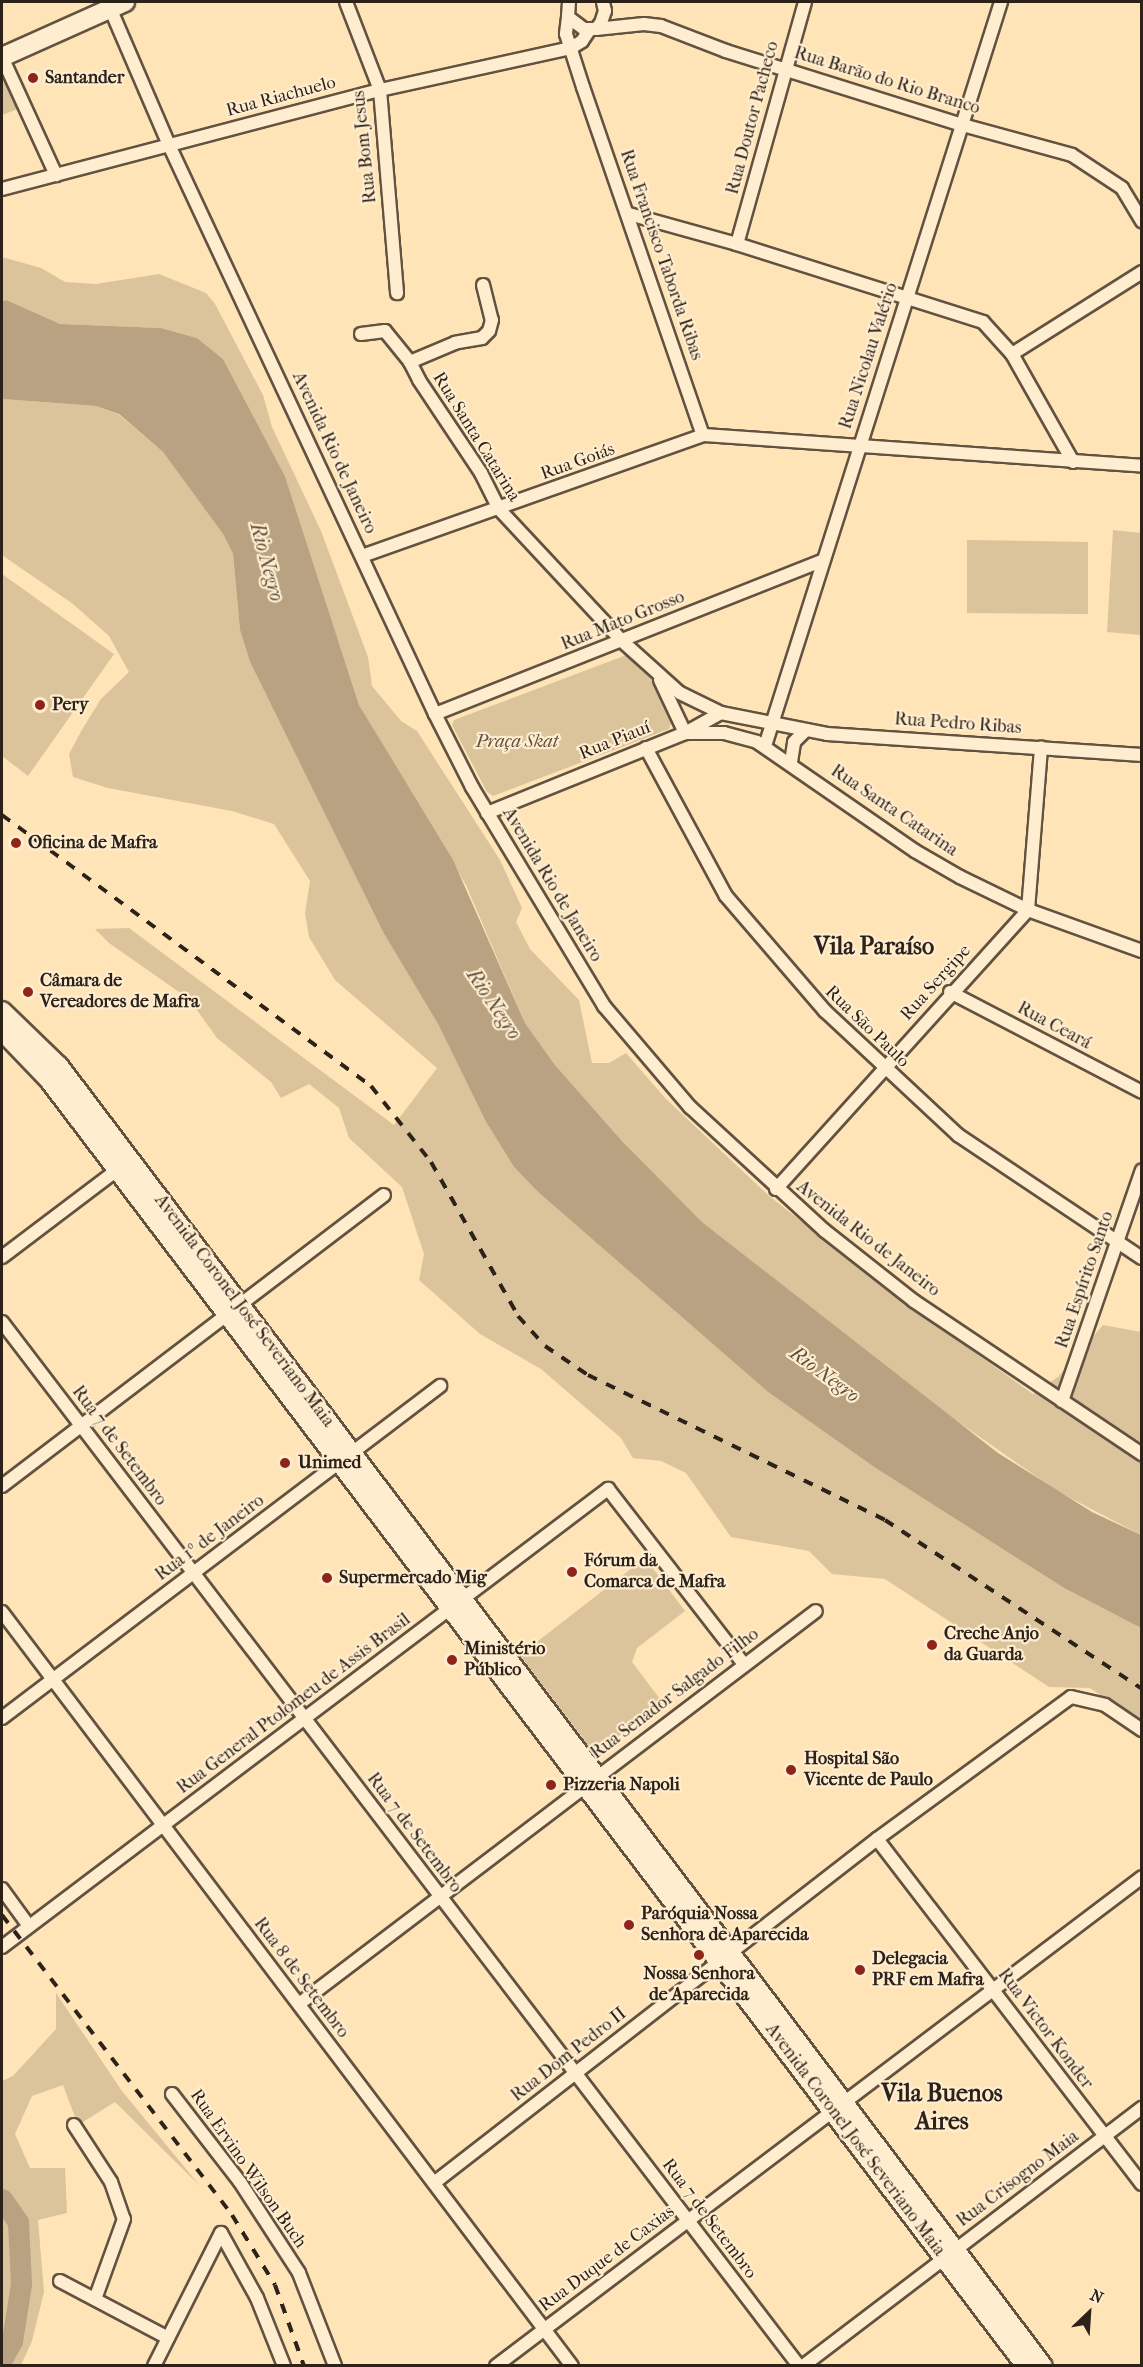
<!DOCTYPE html>
<meta charset="utf-8">
<style>
body{margin:0}
#map{position:relative;width:1143px;height:2367px;overflow:hidden;background:#ffe4b7;font-family:"IM FELL French Canon",serif}
div>[style]{position:absolute}
[style*='--x']{left:calc(var(--x)*1px);top:calc(var(--y)*1px);width:calc(var(--w)*1px);rotate:calc(var(--a)*1deg)}
.green>*{inset:0;background:#dbc39c}
.water>*{inset:0;background:#b8a281}
.river>*{height:21px;margin:-10.5px;padding:0 10.5px;transform-origin:10.5px;border-radius:10.5px;background:#b8a281}
.roads{filter:drop-shadow(2px 0 #625240) drop-shadow(-2px 0 #625240) drop-shadow(0 2px #625240) drop-shadow(0 -2px #625240)}
.minor>*{height:12px;margin:-6px;padding:0 6px;transform-origin:6px;border-radius:6px;background:#ffedd0}
.secondary>*{height:18px;margin:-9px;padding:0 9px;transform-origin:9px;border-radius:9px;background:#ffedd0}
.rail>*{height:4px;margin-top:-2px;transform-origin:0;background:repeating-linear-gradient(90deg,#2d2219 0 10px,transparent 0 20px)}
.dots>*{width:16px;height:16px;translate:-50% -50%;box-sizing:border-box;border:3px solid #ffedd0;border-radius:50%}
span{translate:-50% -50%;white-space:nowrap;text-align:center;line-height:1.15;-webkit-text-stroke:4.5px #ffedd0;paint-order:stroke}
.poi-label{font-size:18px;color:#2d2219;font-weight:700}
.left{translate:0 -50%;text-align:left}
.street-label{font-size:18px;color:#2d2219}
.park-label{font-size:18px;color:#615240;font-style:italic}
.water-label{font-size:20px;color:#5e4f3d;font-style:italic}
.district-label{font-size:24px;color:#2d2219;font-weight:700}
.frame{position:absolute;inset:0;border:3px solid #2d2219;pointer-events:none}
.north{position:absolute;left:1059px;top:2283px;width:60px;height:60px;-webkit-text-stroke:4px #ffedd0;paint-order:stroke;rotate:25deg;font-size:16px;font-weight:700;line-height:24px;text-align:center;color:#2d2219}
.north::after{content:'';display:block;margin:auto;width:21px;height:27px;background:#2d2219;clip-path:polygon(50% 0,100% 100%,50% 72%,0 100%)}
</style>
<div id="map">
<div class="green">
<div style="clip-path:polygon(2px 70px,18px 109px,2px 115px)"></div>
<div style="clip-path:polygon(2px 257px,41px 268px,65px 282px,96px 284px,159px 274px,206px 293px,215px 304px,263px 395px,272px 427px,321px 531px,368px 657px,372px 686px,401px 721px,417px 731px,500px 860px,522px 908px,516px 922px,530px 949px,579px 1000px,592px 1063px,609px 1063px,626px 1053px,665px 1098px,768px 1195px,905px 1303px,1033px 1394px,1058px 1377px,1103px 1325px,1141px 1332px,1141px 1535px,1057px 1491px,930px 1402px,702px 1222px,622px 1141px,555px 1065px,525px 1023px,466px 885px,359px 705px,285px 476px,223px 359px,197px 338px,161px 328px,60px 324px,2px 302px)"></div>
<div style="clip-path:polygon(2px 399px,96px 406px,118px 414px,163px 452px,223px 534px,233px 554px,240px 630px,250px 662px,383px 932px,438px 1024px,486px 1122px,514px 1167px,538px 1192px,768px 1392px,874px 1467px,1064px 1588px,1141px 1628px,1141px 1722px,1090px 1688px,1049px 1687px,885px 1579px,832px 1574px,809px 1551px,731px 1537px,686px 1473px,661px 1461px,633px 1458px,621px 1438px,541px 1369px,480px 1334px,419px 1280px,424px 1254px,402px 1187px,349px 1138px,339px 1108px,309px 1084px,281px 1098px,271px 1082px,217px 1038px,189px 999px,109px 943px,95px 929px,129px 928px,394px 1125px,437px 1068px,335px 980px,309px 937px,305px 913px,310px 881px,274px 824px,232px 811px,108px 788px,73px 777px,69px 754px,83px 728px,101px 699px,129px 672px,109px 636px,73px 604px,2px 555px)"></div>
<div style="clip-path:polygon(1113px 530px,1141px 533px,1141px 635px,1107px 632px)"></div>
<div style="clip-path:polygon(967px 540px,1088px 542px,1088px 614px,967px 613px)"></div>
<div style="clip-path:polygon(2px 574px,114px 654px,28px 776px,2px 756px)"></div>
<div style="clip-path:polygon(637px 651px,672px 720px,669px 729px,493px 796px,487px 792px,452px 725px,454px 720px)"></div>
<div style="clip-path:polygon(645px 1558px,685px 1611px,637px 1648px,632px 1662px,663px 1703px,595px 1754px,520px 1655px)"></div>
<div style="clip-path:polygon(56px 1993px,122px 2091px,200px 2186px,115px 2102px,78px 2125px,63px 2085px,32px 2096px,15px 2134px,30px 2168px,65px 2168px,67px 2213px,38px 2220px,44px 2292px,32px 2341px,21px 2365px,2px 2366px,2px 2081px,13px 2076px,56px 2029px)"></div>
</div>
<div class="water">
<div style="clip-path:polygon(6px 300px,60px 324px,161px 328px,197px 338px,223px 359px,285px 476px,359px 705px,453px 860px,525px 1023px,555px 1065px,622px 1141px,702px 1222px,998px 1453px,1092px 1512px,1141px 1535px,1141px 1628px,1064px 1588px,874px 1467px,768px 1392px,538px 1192px,514px 1167px,486px 1122px,438px 1024px,383px 932px,250px 662px,240px 630px,233px 554px,223px 534px,163px 452px,119px 414px,96px 406px,2px 399px,2px 302px)"></div>
</div>
<div class="river">
<div style="--x:2;--y:2199;--w:28;--a:55"></div>
<div style="--x:18;--y:2222;--w:62;--a:87.2"></div>
<div style="--x:21;--y:2284;--w:58;--a:99"></div>
<div style="--x:12;--y:2341;--w:21;--a:119"></div>
</div>
<div class="roads">
<div class="minor">
<div style="--x:346;--y:2;--w:94;--a:68.9"></div>
<div style="--x:380;--y:90;--w:204;--a:85.2"></div>
<div style="--x:569;--y:2;--w:15;--a:94"></div>
<div style="--x:568;--y:17;--w:20;--a:37"></div>
<div style="--x:584;--y:29;--w:12;--a:0"></div>
<div style="--x:596;--y:29;--w:8;--a:-50"></div>
<div style="--x:601;--y:23;--w:13;--a:-72"></div>
<div style="--x:605;--y:11;--w:9;--a:-103"></div>
<div style="--x:110;--y:8;--w:149;--a:66.7"></div>
<div style="--x:169;--y:145;--w:628;--a:64.94"></div>
<div style="--x:435;--y:714;--w:82;--a:63.1"></div>
<div style="--x:472;--y:787;--w:256;--a:58.9"></div>
<div style="--x:604;--y:1006;--w:133;--a:49.6"></div>
<div style="--x:690;--y:1107;--w:183;--a:42.6"></div>
<div style="--x:825;--y:1231;--w:113;--a:38.2"></div>
<div style="--x:914;--y:1301;--w:275;--a:33.9"></div>
<div style="--x:568;--y:17;--w:17;--a:97"></div>
<div style="--x:566;--y:34;--w:56;--a:72.2"></div>
<div style="--x:583;--y:87;--w:368;--a:71"></div>
<div style="--x:596;--y:29;--w:48;--a:-5.9"></div>
<div style="--x:644;--y:24;--w:17;--a:7"></div>
<div style="--x:661;--y:26;--w:70;--a:21"></div>
<div style="--x:726;--y:51;--w:244;--a:17.4"></div>
<div style="--x:959;--y:124;--w:117;--a:15.3"></div>
<div style="--x:1072;--y:155;--w:60;--a:33.4"></div>
<div style="--x:1122;--y:188;--w:39;--a:59"></div>
<div style="--x:2;--y:57;--w:130;--a:65.4"></div>
<div style="--x:2;--y:189;--w:391;--a:-14.7"></div>
<div style="--x:380;--y:90;--w:196;--a:-12.4"></div>
<div style="--x:571;--y:48;--w:13;--a:-32"></div>
<div style="--x:582;--y:41;--w:14;--a:-56"></div>
<div style="--x:629;--y:214;--w:112;--a:15.5"></div>
<div style="--x:737;--y:244;--w:258;--a:17.6"></div>
<div style="--x:983;--y:322;--w:43;--a:47.8"></div>
<div style="--x:1012;--y:354;--w:124;--a:60.5"></div>
<div style="--x:737;--y:244;--w:251;--a:-74.3"></div>
<div style="--x:483;--y:285;--w:36;--a:76"></div>
<div style="--x:492;--y:320;--w:11;--a:105"></div>
<div style="--x:489;--y:331;--w:10;--a:135"></div>
<div style="--x:482;--y:338;--w:27;--a:170"></div>
<div style="--x:455;--y:343;--w:49;--a:157.1"></div>
<div style="--x:410;--y:362;--w:20;--a:63"></div>
<div style="--x:419;--y:380;--w:112;--a:56.3"></div>
<div style="--x:481;--y:473;--w:40;--a:63.4"></div>
<div style="--x:499;--y:509;--w:180;--a:47"></div>
<div style="--x:622;--y:641;--w:78;--a:41.9"></div>
<div style="--x:680;--y:693;--w:46;--a:26"></div>
<div style="--x:721;--y:713;--w:108;--a:11.2"></div>
<div style="--x:827;--y:734;--w:316;--a:3.8"></div>
<div style="--x:361;--y:334;--w:24;--a:-7"></div>
<div style="--x:385;--y:331;--w:40;--a:51"></div>
<div style="--x:1012;--y:354;--w:154;--a:-32.2"></div>
<div style="--x:362;--y:556;--w:362;--a:-19.5"></div>
<div style="--x:703;--y:435;--w:440;--a:4"></div>
<div style="--x:660;--y:680;--w:59;--a:64.7"></div>
<div style="--x:685;--y:733;--w:39;--a:0"></div>
<div style="--x:724;--y:733;--w:34;--a:15"></div>
<div style="--x:757;--y:742;--w:192;--a:34.6"></div>
<div style="--x:915;--y:851;--w:52;--a:30"></div>
<div style="--x:960;--y:877;--w:76;--a:25.9"></div>
<div style="--x:1028;--y:910;--w:121;--a:19.8"></div>
<div style="--x:435;--y:714;--w:417;--a:-21.6"></div>
<div style="--x:765;--y:746;--w:781;--a:-72.4"></div>
<div style="--x:646;--y:748;--w:168;--a:61.6"></div>
<div style="--x:726;--y:896;--w:152;--a:49.3"></div>
<div style="--x:825;--y:1011;--w:182;--a:43"></div>
<div style="--x:958;--y:1135;--w:221;--a:33.8"></div>
<div style="--x:791;--y:762;--w:20;--a:-81"></div>
<div style="--x:794;--y:742;--w:17;--a:-45"></div>
<div style="--x:487;--y:813;--w:214;--a:-22"></div>
<div style="--x:685;--y:733;--w:41;--a:-29.1"></div>
<div style="--x:950;--y:992;--w:216;--a:27.5"></div>
<div style="--x:776;--y:1189;--w:376;--a:-47.9"></div>
<div style="--x:1028;--y:910;--w:163;--a:-85.4"></div>
<div style="--x:2;--y:1257;--w:144;--a:-37.1"></div>
<div style="--x:2;--y:1322;--w:1313;--a:52.64"></div>
<div style="--x:1062;--y:1401;--w:244;--a:-70.9"></div>
<div style="--x:2;--y:1486;--w:480;--a:-37.3"></div>
<div style="--x:2;--y:1612;--w:945;--a:52.91"></div>
<div style="--x:2;--y:1718;--w:550;--a:-37.16"></div>
<div style="--x:877;--y:1839;--w:435;--a:52.5"></div>
<div style="--x:2;--y:1889;--w:46;--a:53.9"></div>
<div style="--x:2;--y:1947;--w:760;--a:-37.08"></div>
<div style="--x:608;--y:1489;--w:220;--a:52.2"></div>
<div style="--x:299;--y:2004;--w:649;--a:-37.24"></div>
<div style="--x:172;--y:2094;--w:111;--a:52.3"></div>
<div style="--x:240;--y:2182;--w:108;--a:57"></div>
<div style="--x:299;--y:2273;--w:100;--a:68.8"></div>
<div style="--x:74;--y:2125;--w:68;--a:57"></div>
<div style="--x:111;--y:2182;--w:39;--a:71"></div>
<div style="--x:124;--y:2219;--w:85;--a:109.9"></div>
<div style="--x:434;--y:2183;--w:561;--a:-37.83"></div>
<div style="--x:877;--y:1839;--w:240;--a:-36.2"></div>
<div style="--x:1071;--y:1697;--w:35;--a:13"></div>
<div style="--x:1105;--y:1705;--w:45;--a:34"></div>
<div style="--x:221;--y:2233;--w:74;--a:61"></div>
<div style="--x:257;--y:2298;--w:73;--a:68.3"></div>
<div style="--x:60;--y:2281;--w:122;--a:27.8"></div>
<div style="--x:154;--y:2366;--w:149;--a:-63.3"></div>
<div style="--x:496;--y:2366;--w:810;--a:-37.12"></div>
<div style="--x:803;--y:2366;--w:426;--a:-37.3"></div>
</div>
<div class="secondary">
<div style="--x:2;--y:57;--w:135;--a:-24.1"></div>
<div style="--x:2;--y:1011;--w:79;--a:44"></div>
<div style="--x:59;--y:1066;--w:1630;--a:52.88"></div>
<div style="--x:2;--y:1031;--w:68;--a:46.2"></div>
<div style="--x:49;--y:1080;--w:1615;--a:52.78"></div>
</div>
</div>
<div class="rail">
<div style="--x:2;--y:815;--w:458;--a:36.3"></div>
<div style="--x:371;--y:1086;--w:97;--a:51.7"></div>
<div style="--x:431;--y:1162;--w:177;--a:60.5"></div>
<div style="--x:518;--y:1316;--w:40;--a:48"></div>
<div style="--x:545;--y:1346;--w:52;--a:34"></div>
<div style="--x:588;--y:1375;--w:331;--a:26"></div>
<div style="--x:885;--y:1520;--w:308;--a:33.3"></div>
<div style="--x:2;--y:1915;--w:378;--a:52.5"></div>
<div style="--x:232;--y:2215;--w:82;--a:58.4"></div>
<div style="--x:275;--y:2285;--w:86;--a:70.3"></div>
</div>
<div class="dots">
<div style="left:33px;top:78px;background:#8f2418"></div>
<div style="left:40px;top:705px;background:#8f2418"></div>
<div style="left:16px;top:843px;background:#8f2418"></div>
<div style="left:28px;top:992px;background:#8f2418"></div>
<div style="left:285px;top:1463px;background:#8f2418"></div>
<div style="left:572px;top:1572px;background:#8f2418"></div>
<div style="left:327px;top:1578px;background:#8f2418"></div>
<div style="left:932px;top:1645px;background:#8f2418"></div>
<div style="left:452px;top:1660px;background:#8f2418"></div>
<div style="left:791px;top:1770px;background:#8f2418"></div>
<div style="left:551px;top:1785px;background:#8f2418"></div>
<div style="left:629px;top:1925px;background:#8f2418"></div>
<div style="left:699px;top:1955px;background:#8f2418"></div>
<div style="left:860px;top:1970px;background:#8f2418"></div>
</div>
<div class="poi-label">
<span class="left" style="left:45px;top:78px">Santander</span>
<span class="left" style="left:52px;top:705px">Pery</span>
<span class="left" style="left:28px;top:843px">Oficina de Mafra</span>
<span class="left" style="left:40px;top:992px">Câmara de<br>Vereadores de Mafra</span>
<span class="left" style="left:298px;top:1463px">Unimed</span>
<span class="left" style="left:584px;top:1572px">Fórum da<br>Comarca de Mafra</span>
<span class="left" style="left:339px;top:1578px">Supermercado Mig</span>
<span class="left" style="left:944px;top:1645px">Creche Anjo<br>da Guarda</span>
<span class="left" style="left:464px;top:1660px">Ministério<br>Público</span>
<span class="left" style="left:804px;top:1770px">Hospital São<br>Vicente de Paulo</span>
<span class="left" style="left:563px;top:1785px">Pizzeria Napoli</span>
<span class="left" style="left:641px;top:1925px">Paróquia Nossa<br>Senhora de Aparecida</span>
<span class="left" style="left:872px;top:1970px">Delegacia<br>PRF em Mafra</span>
<span style="left:699px;top:1985px">Nossa Senhora<br>de Aparecida</span>
</div>
<div class="street-label">
<span style="left:887px;top:81px;rotate:17deg">Rua Barão do Rio Branco</span>
<span style="left:281px;top:97px;rotate:-15deg">Rua Riachuelo</span>
<span style="left:753px;top:118px;rotate:-75deg">Rua Doutor Pacheco</span>
<span style="left:365px;top:147px;rotate:-96deg">Rua Bom Jesus</span>
<span style="left:661px;top:255px;rotate:71deg">Rua Francisco Taborda Ribas</span>
<span style="left:869px;top:356px;rotate:-72deg">Rua Nicolau Valério</span>
<span style="left:476px;top:437px;rotate:58deg">Rua Santa Catarina</span>
<span style="left:334px;top:453px;rotate:65deg">Avenida Rio de Janeiro</span>
<span style="left:578px;top:462px;rotate:-20deg">Rua Goiás</span>
<span style="left:623px;top:621px;rotate:-22deg">Rua Mato Grosso</span>
<span style="left:958px;top:724px;rotate:4deg">Rua Pedro Ribas</span>
<span style="left:615px;top:741px;rotate:-22deg">Rua Piauí</span>
<span style="left:894px;top:811px;rotate:34deg">Rua Santa Catarina</span>
<span style="left:552px;top:885px;rotate:59deg">Avenida Rio de Janeiro</span>
<span style="left:936px;top:983px;rotate:-48deg">Rua Sergipe</span>
<span style="left:1054px;top:1026px;rotate:28deg">Rua Ceará</span>
<span style="left:867px;top:1027px;rotate:44deg">Rua São Paulo</span>
<span style="left:868px;top:1239px;rotate:38deg">Avenida Rio de Janeiro</span>
<span style="left:1085px;top:1280px;rotate:-71deg">Rua Espírito Santo</span>
<span style="left:244px;top:1311px;rotate:53deg">Avenida Coronel José Severiano Maia</span>
<span style="left:119px;top:1446px;rotate:53deg">Rua 7 de Setembro</span>
<span style="left:210px;top:1538px;rotate:-37deg">Rua 1º de Janeiro</span>
<span style="left:675px;top:1694px;rotate:-37deg">Rua Senador Salgado Filho</span>
<span style="left:294px;top:1704px;rotate:-37deg">Rua General Ptolomeu de Assis Brasil</span>
<span style="left:414px;top:1833px;rotate:53deg">Rua 7 de Setembro</span>
<span style="left:301px;top:1978px;rotate:53deg">Rua 8 de Setembro</span>
<span style="left:1045px;top:2029px;rotate:53deg">Rua Victor Konder</span>
<span style="left:569px;top:2055px;rotate:-38deg">Rua Dom Pedro II</span>
<span style="left:855px;top:2140px;rotate:53deg">Avenida Coronel José Severiano Maia</span>
<span style="left:248px;top:2169px;rotate:55deg">Rua Ervino Wilson Buch</span>
<span style="left:1018px;top:2179px;rotate:-37deg">Rua Crisogno Maia</span>
<span style="left:709px;top:2219px;rotate:53deg">Rua 7 de Setembro</span>
<span style="left:607px;top:2259px;rotate:-37deg">Rua Duque de Caxias</span>
</div>
<div class="park-label">
<span style="left:517px;top:742px">Praça Skat</span>
</div>
<div class="water-label">
<span style="left:267px;top:562px;rotate:75deg">Rio Negro</span>
<span style="left:494px;top:1004px;rotate:56deg">Rio Negro</span>
<span style="left:825px;top:1374px;rotate:36deg">Rio Negro</span>
</div>
<div class="district-label">
<span style="left:874px;top:947px">Vila Paraíso</span>
<span style="left:942px;top:2108px">Vila Buenos<br>Aires</span>
</div>
<div class="frame"></div>
<div class="north">N</div>
</div>
